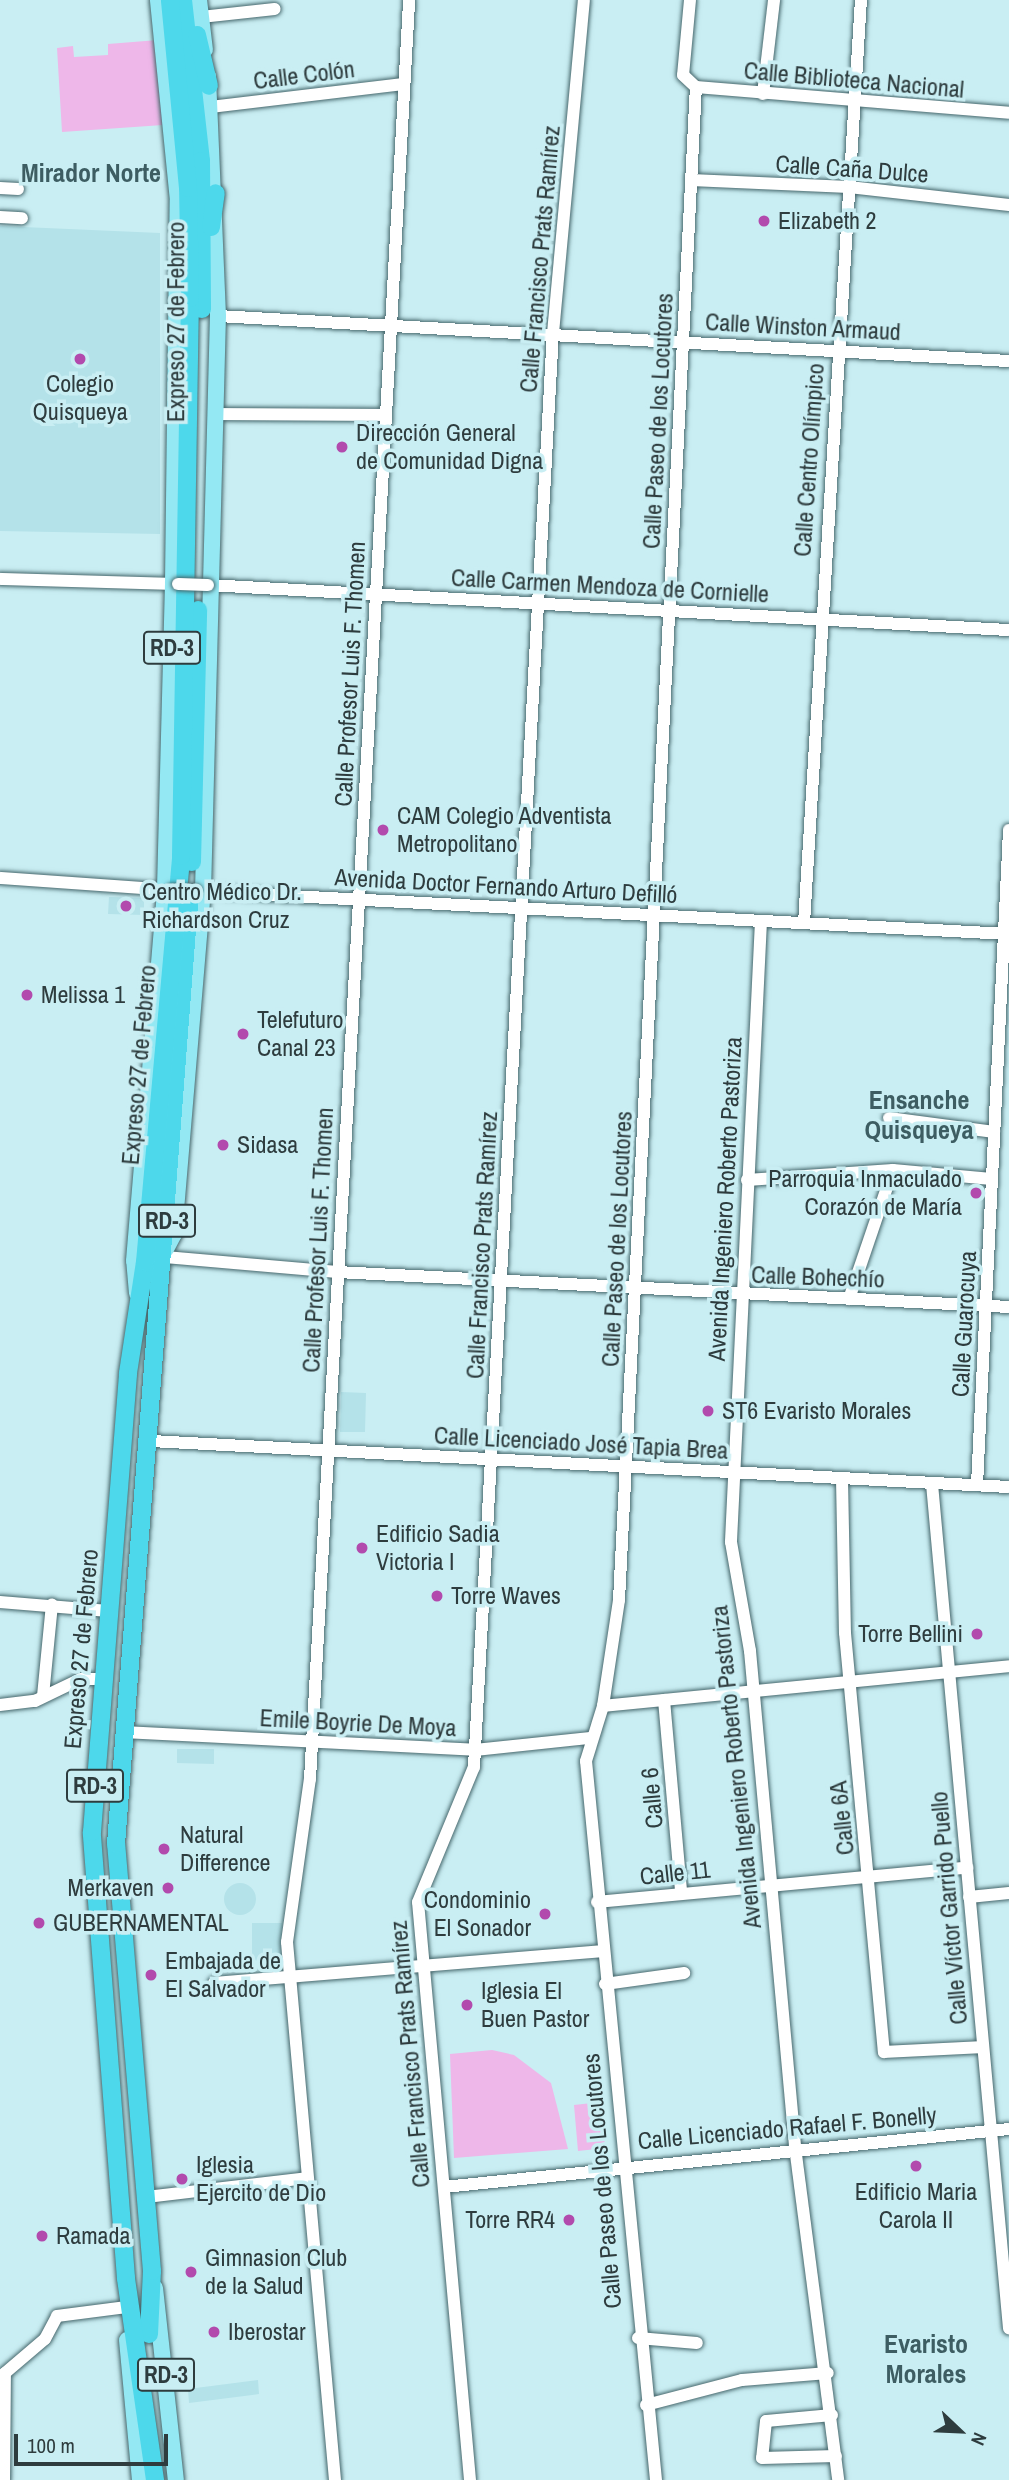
<!DOCTYPE html>
<html>
<head>
<meta charset="utf-8">
<style>
	body { margin:0 }
	#map { position:relative; width:1009px; height:2480px; overflow:hidden; background:#c9eef3; font-family:"Archivo Narrow",sans-serif }
	div>[style] { position:absolute }
	[style*='--x'] { left:calc(var(--x)*1px); top:calc(var(--y)*1px); width:calc(var(--w)*1px); rotate:calc(var(--a)*1deg) }
	.built>* { inset:0; background:#b4e2e9 }
	.round { border-radius:50% }
	.green>* { inset:0; background:#eeb7e9 }
	.roads { filter:drop-shadow(0 0 2px #46676c) drop-shadow(0 0 2px #46676c) }
	.minor>* { height:12px; margin:-6px; padding:0 6px; transform-origin:6px; border-radius:6px; background:#fff }
	.major>* { height:16px; margin:-8px; padding:0 8px; transform-origin:8px; border-radius:8px; background:#94e8f3 }
	.highway>* { height:18px; margin:-9px; padding:0 9px; transform-origin:9px; border-radius:9px; background:#4dd8eb }
	.bridges { filter:drop-shadow(0 0 2px #46676c) drop-shadow(0 0 2px #46676c) }
	.minor-bridge>* { height:12px; margin:-6px; padding:0 6px; transform-origin:6px; border-radius:6px; background:#fff }
	.dots>* { width:19px; height:19px; translate:-50% -50%; box-sizing:border-box; border:4px solid #c9eef3; border-radius:50% }
	span { translate:-50% -50%; white-space:nowrap; text-align:center; line-height:1.15; -webkit-text-stroke:7px #c9eef3; paint-order:stroke }
	.shield-label span { padding:2px 5px; background:#c9eef3; border:2px solid; border-radius:5px; -webkit-text-stroke-width:0 }
	.shield-label { font-size:23px; color:#2e3c3e; font-weight:700 }
	.street-label { font-size:24px; color:#2e3c3e }
	.poi-label { font-size:24px; color:#2e3c3e }
	.left { translate:0 -50%; text-align:left }
	.right { translate:-100% -50%; text-align:right }
	.neighbourhood-label { font-size:26px; color:#3d5d62; font-weight:700 }
	.north { position:absolute; left:925px; top:2396px; width:70px; height:70px; -webkit-text-stroke:5px #c9eef3; paint-order:stroke; rotate:113deg; font-size:19px; font-weight:700; line-height:28px; text-align:center; color:#2e3c3e }
	.north::after { content:''; display:block; margin:auto; width:24px; height:32px; background:#2e3c3e; clip-path:polygon(50% 0,100% 100%,50% 72%,0 100%) }
	.scale { position:absolute; left:14px; top:2434px; width:154px; height:32px; box-sizing:border-box; border:4px solid #2e3c3e; border-top:0; padding-left:9px; font-size:21px; line-height:24px; white-space:nowrap; color:#2e3c3e; -webkit-text-stroke:5px #c9eef3; paint-order:stroke }
</style>
</head>
<body>
<div id="map">
	<div class="built">
		<div style="clip-path:polygon(0 226px,160px 233px,160px 534px,0 531px)"></div>
		<div style="clip-path:polygon(109px 897px,144px 898px,144px 915px,108px 914px)"></div>
		<div style="clip-path:polygon(341px 1392px,366px 1393px,365px 1432px,340px 1432px)"></div>
		<div style="clip-path:polygon(177px 1749px,214px 1749px,214px 1764px,177px 1763px)"></div>
		<div class="round" style="left:224px;top:1883px;width:32px;height:32px"></div>
		<div style="clip-path:polygon(252px 1923px,282px 1923px,281px 1955px,274px 1955px,274px 1963px,252px 1960px)"></div>
		<div style="clip-path:polygon(258px 2380px,259px 2394px,189px 2403px,188px 2389px)"></div>
	</div>
	<div class="green">
		<div style="clip-path:polygon(158px 40px,163px 125px,62px 132px,57px 48px,73px 46px,74px 57px,108px 55px,108px 44px)"></div>
		<div style="clip-path:polygon(492px 2050px,514px 2055px,551px 2083px,568px 2149px,454px 2158px,450px 2054px)"></div>
		<div style="clip-path:polygon(601px 2102px,605px 2148px,578px 2151px,574px 2105px)"></div>
	</div>
	<div class="roads">
		<div class="minor">
			<div style="--x:690;--y:0;--w:75;--a:95.3"></div>
			<div style="--x:683;--y:75;--w:18;--a:43"></div>
			<div style="--x:696;--y:87;--w:314;--a:4.7"></div>
			<div style="--x:201;--y:17;--w:74;--a:-6.2"></div>
			<div style="--x:763;--y:94;--w:95;--a:-83.3"></div>
			<div style="--x:210;--y:107;--w:195;--a:-6.8"></div>
			<div style="--x:691;--y:180;--w:158;--a:2.5"></div>
			<div style="--x:849;--y:187;--w:161;--a:6.4"></div>
			<div style="--x:0;--y:188;--w:18;--a:3"></div>
			<div style="--x:0;--y:217;--w:22;--a:3"></div>
			<div style="--x:218;--y:316;--w:792;--a:3.26"></div>
			<div style="--x:216;--y:414;--w:169;--a:0.3"></div>
			<div style="--x:0;--y:579;--w:178;--a:1.6"></div>
			<div style="--x:208;--y:585;--w:802;--a:3.22"></div>
			<div style="--x:0;--y:878;--w:172;--a:4"></div>
			<div style="--x:196;--y:891;--w:814;--a:3.03"></div>
			<div style="--x:761;--y:921;--w:622;--a:92.77"></div>
			<div style="--x:731;--y:1542;--w:111;--a:80.1"></div>
			<div style="--x:750;--y:1651;--w:498;--a:84.8"></div>
			<div style="--x:795;--y:2147;--w:336;--a:82.6"></div>
			<div style="--x:804;--y:923;--w:925;--a:-86.47"></div>
			<div style="--x:889;--y:1118;--w:106;--a:7.6"></div>
			<div style="--x:747;--y:1180;--w:146;--a:-3.9"></div>
			<div style="--x:893;--y:1170;--w:99;--a:5.2"></div>
			<div style="--x:165;--y:1257;--w:173;--a:5"></div>
			<div style="--x:337;--y:1272;--w:673;--a:2.98"></div>
			<div style="--x:849;--y:1299;--w:136;--a:-71.2"></div>
			<div style="--x:151;--y:1441;--w:859;--a:3.07"></div>
			<div style="--x:842;--y:1479;--w:154;--a:88.9"></div>
			<div style="--x:845;--y:1633;--w:421;--a:84.7"></div>
			<div style="--x:884;--y:2052;--w:99;--a:-2.9"></div>
			<div style="--x:932;--y:1484;--w:848;--a:84.79"></div>
			<div style="--x:977;--y:1485;--w:656;--a:-87.2"></div>
			<div style="--x:0;--y:1602;--w:109;--a:4.7"></div>
			<div style="--x:43;--y:1696;--w:92;--a:-84.4"></div>
			<div style="--x:664;--y:1700;--w:193;--a:84.9"></div>
			<div style="--x:0;--y:1705;--w:35;--a:-7"></div>
			<div style="--x:35;--y:1701;--w:51;--a:-25.6"></div>
			<div style="--x:81;--y:1679;--w:22;--a:0"></div>
			<div style="--x:603;--y:1706;--w:408;--a:-5.6"></div>
			<div style="--x:123;--y:1732;--w:352;--a:2.9"></div>
			<div style="--x:475;--y:1750;--w:116;--a:-6"></div>
			<div style="--x:969;--y:1897;--w:40;--a:-5.7"></div>
			<div style="--x:597;--y:1902;--w:372;--a:-5.3"></div>
			<div style="--x:214;--y:1983;--w:388;--a:-4.7"></div>
			<div style="--x:605;--y:1984;--w:80;--a:-7.9"></div>
			<div style="--x:444;--y:2187;--w:568;--a:-5.86"></div>
			<div style="--x:146;--y:2197;--w:162;--a:-6.7"></div>
			<div style="--x:638;--y:2338;--w:59;--a:4.8"></div>
			<div style="--x:646;--y:2405;--w:99;--a:-14.6"></div>
			<div style="--x:742;--y:2380;--w:86;--a:-4.7"></div>
			<div style="--x:832;--y:2415;--w:66;--a:174.8"></div>
			<div style="--x:766;--y:2421;--w:37;--a:96"></div>
			<div style="--x:762;--y:2458;--w:74;--a:-1.5"></div>
			<div style="--x:4;--y:2480;--w:107;--a:-89.5"></div>
			<div style="--x:5;--y:2373;--w:52;--a:-40.4"></div>
			<div style="--x:45;--y:2339;--w:26;--a:-62"></div>
			<div style="--x:57;--y:2316;--w:70;--a:-7.4"></div>
			<div style="--x:335;--y:2480;--w:540;--a:-95.1"></div>
			<div style="--x:287;--y:1942;--w:165;--a:-82"></div>
			<div style="--x:310;--y:1779;--w:1782;--a:-86.81"></div>
			<div style="--x:470;--y:2480;--w:580;--a:-95.14"></div>
			<div style="--x:418;--y:1902;--w:146;--a:-67.5"></div>
			<div style="--x:474;--y:1767;--w:1436;--a:-86.85"></div>
			<div style="--x:553;--y:333;--w:334;--a:-84.7"></div>
			<div style="--x:656;--y:2480;--w:722;--a:-95.56"></div>
			<div style="--x:586;--y:1761;--w:58;--a:-72.8"></div>
			<div style="--x:603;--y:1706;--w:107;--a:-81.4"></div>
			<div style="--x:619;--y:1600;--w:1515;--a:-87.09"></div>
		</div>
		<div class="major">
			<div style="--x:199;--y:0;--w:50;--a:83.2"></div>
			<div style="--x:166;--y:1249;--w:17;--a:-62"></div>
			<div style="--x:174;--y:1234;--w:344;--a:-85.2"></div>
			<div style="--x:203;--y:891;--w:575;--a:-88.51"></div>
			<div style="--x:218;--y:316;--w:240;--a:-92.4"></div>
			<div style="--x:137;--y:1293;--w:32;--a:-95"></div>
			<div style="--x:134;--y:1261;--w:373;--a:-85.2"></div>
			<div style="--x:165;--y:889;--w:305;--a:-88.5"></div>
			<div style="--x:173;--y:584;--w:383;--a:-89.3"></div>
			<div style="--x:178;--y:201;--w:202;--a:-95.7"></div>
			<div style="--x:155;--y:2288;--w:193;--a:83.8"></div>
			<div style="--x:127;--y:2340;--w:141;--a:84.7"></div>
		</div>
		<div class="highway">
			<div style="--x:183;--y:0;--w:162;--a:83.6"></div>
			<div style="--x:201;--y:161;--w:148;--a:89.6"></div>
			<div style="--x:197;--y:35;--w:52;--a:76.8"></div>
			<div style="--x:211;--y:227;--w:34;--a:-82"></div>
			<div style="--x:192;--y:862;--w:252;--a:-88.6"></div>
			<div style="--x:149;--y:2334;--w:63;--a:-87.3"></div>
			<div style="--x:152;--y:2271;--w:429;--a:-94.8"></div>
			<div style="--x:116;--y:1844;--w:943;--a:-85.56"></div>
			<div style="--x:155;--y:2480;--w:204;--a:-98.2"></div>
			<div style="--x:126;--y:2278;--w:447;--a:-94.4"></div>
			<div style="--x:92;--y:1832;--w:460;--a:-85.5"></div>
			<div style="--x:128;--y:1373;--w:112;--a:-81.3"></div>
			<div style="--x:145;--y:1262;--w:408;--a:-84.9"></div>
			<div style="--x:181;--y:856;--w:558;--a:-89.08"></div>
			<div style="--x:190;--y:298;--w:110;--a:-91"></div>
			<div style="--x:188;--y:188;--w:189;--a:-95.5"></div>
		</div>
	</div>
	<div class="bridges">
		<div class="minor-bridge">
			<div style="--x:178;--y:584;--w:30;--a:2"></div>
			<div style="--x:172;--y:890;--w:24;--a:2"></div>
		</div>
	</div>
	<div class="dots">
		<div style="left:764px;top:221px;background:#b24aad"></div>
		<div style="left:80px;top:359px;background:#b24aad"></div>
		<div style="left:342px;top:447px;background:#b24aad"></div>
		<div style="left:383px;top:830px;background:#b24aad"></div>
		<div style="left:126px;top:906px;background:#b24aad"></div>
		<div style="left:27px;top:995px;background:#b24aad"></div>
		<div style="left:243px;top:1034px;background:#b24aad"></div>
		<div style="left:223px;top:1145px;background:#b24aad"></div>
		<div style="left:976px;top:1193px;background:#b24aad"></div>
		<div style="left:708px;top:1411px;background:#b24aad"></div>
		<div style="left:362px;top:1548px;background:#b24aad"></div>
		<div style="left:437px;top:1596px;background:#b24aad"></div>
		<div style="left:977px;top:1634px;background:#b24aad"></div>
		<div style="left:164px;top:1849px;background:#b24aad"></div>
		<div style="left:168px;top:1888px;background:#b24aad"></div>
		<div style="left:545px;top:1914px;background:#b24aad"></div>
		<div style="left:39px;top:1923px;background:#b24aad"></div>
		<div style="left:151px;top:1975px;background:#b24aad"></div>
		<div style="left:467px;top:2005px;background:#b24aad"></div>
		<div style="left:916px;top:2166px;background:#b24aad"></div>
		<div style="left:182px;top:2179px;background:#b24aad"></div>
		<div style="left:569px;top:2220px;background:#b24aad"></div>
		<div style="left:42px;top:2236px;background:#b24aad"></div>
		<div style="left:191px;top:2272px;background:#b24aad"></div>
		<div style="left:214px;top:2332px;background:#b24aad"></div>
	</div>
	<div class="shield-label">
		<span style="left:172px;top:648px">RD-3</span>
		<span style="left:167px;top:1221px">RD-3</span>
		<span style="left:95px;top:1786px">RD-3</span>
		<span style="left:166px;top:2375px">RD-3</span>
	</div>
	<div class="street-label">
		<span style="left:304px;top:75px;rotate:-7deg">Calle Colón</span>
		<span style="left:854px;top:80px;rotate:5deg">Calle Biblioteca Nacional</span>
		<span style="left:852px;top:169px;rotate:4deg">Calle Caña Dulce</span>
		<span style="left:540px;top:259px;rotate:-85deg">Calle Francisco Prats Ramírez</span>
		<span style="left:176px;top:322px;rotate:-90deg">Expreso 27 de Febrero</span>
		<span style="left:803px;top:327px;rotate:3deg">Calle Winston Armaud</span>
		<span style="left:658px;top:421px;rotate:-87deg">Calle Paseo de los Locutores</span>
		<span style="left:809px;top:460px;rotate:-86deg">Calle Centro Olímpico</span>
		<span style="left:610px;top:586px;rotate:3deg">Calle Carmen Mendoza de Cornielle</span>
		<span style="left:350px;top:674px;rotate:-87deg">Calle Profesor Luis F. Thomen</span>
		<span style="left:506px;top:886px;rotate:3deg">Avenida Doctor Fernando Arturo Defilló</span>
		<span style="left:139px;top:1065px;rotate:-85deg">Expreso 27 de Febrero</span>
		<span style="left:725px;top:1199px;rotate:-87deg">Avenida Ingeniero Roberto Pastoriza</span>
		<span style="left:617px;top:1239px;rotate:-87deg">Calle Paseo de los Locutores</span>
		<span style="left:318px;top:1240px;rotate:-87deg">Calle Profesor Luis F. Thomen</span>
		<span style="left:482px;top:1245px;rotate:-87deg">Calle Francisco Prats Ramírez</span>
		<span style="left:818px;top:1277px;rotate:2deg">Calle Bohechío</span>
		<span style="left:964px;top:1324px;rotate:-87deg">Calle Guarocuya</span>
		<span style="left:581px;top:1443px;rotate:3deg">Calle Licenciado José Tapia Brea</span>
		<span style="left:81px;top:1649px;rotate:-85deg">Expreso 27 de Febrero</span>
		<span style="left:358px;top:1723px;rotate:3deg">Emile Boyrie De Moya</span>
		<span style="left:736px;top:1767px;rotate:-96deg">Avenida Ingeniero Roberto Pastoriza</span>
		<span style="left:652px;top:1798px;rotate:-95deg">Calle 6</span>
		<span style="left:842px;top:1818px;rotate:-96deg">Calle 6A</span>
		<span style="left:675px;top:1873px;rotate:-6deg">Calle 11</span>
		<span style="left:949px;top:1908px;rotate:-95deg">Calle Víctor Garrido Puello</span>
		<span style="left:410px;top:2054px;rotate:-95deg">Calle Francisco Prats Ramírez</span>
		<span style="left:787px;top:2128px;rotate:-5deg">Calle Licenciado Rafael F. Bonelly</span>
		<span style="left:602px;top:2181px;rotate:-95deg">Calle Paseo de los Locutores</span>
	</div>
	<div class="poi-label">
		<span class="left" style="left:778px;top:221px">Elizabeth 2</span>
		<span style="left:80px;top:398px">Colegio<br>Quisqueya</span>
		<span class="left" style="left:356px;top:447px">Dirección General<br>de Comunidad Digna</span>
		<span class="left" style="left:397px;top:830px">CAM Colegio Adventista<br>Metropolitano</span>
		<span class="left" style="left:142px;top:906px">Centro Médico Dr.<br>Richardson Cruz</span>
		<span class="left" style="left:41px;top:995px">Melissa 1</span>
		<span class="left" style="left:257px;top:1034px">Telefuturo<br>Canal 23</span>
		<span class="left" style="left:237px;top:1145px">Sidasa</span>
		<span class="right" style="left:962px;top:1193px">Parroquia Inmaculado<br>Corazón de María</span>
		<span class="left" style="left:722px;top:1411px">ST6 Evaristo Morales</span>
		<span class="left" style="left:376px;top:1548px">Edificio Sadia<br>Victoria I</span>
		<span class="left" style="left:451px;top:1596px">Torre Waves</span>
		<span class="right" style="left:963px;top:1634px">Torre Bellini</span>
		<span class="left" style="left:180px;top:1849px">Natural<br>Difference</span>
		<span class="right" style="left:154px;top:1888px">Merkaven</span>
		<span class="right" style="left:531px;top:1914px">Condominio<br>El Sonador</span>
		<span class="left" style="left:53px;top:1923px">GUBERNAMENTAL</span>
		<span class="left" style="left:165px;top:1975px">Embajada de<br>El Salvador</span>
		<span class="left" style="left:481px;top:2005px">Iglesia El<br>Buen Pastor</span>
		<span class="left" style="left:196px;top:2179px">Iglesia<br>Ejercito de Dio</span>
		<span style="left:916px;top:2206px">Edificio Maria<br>Carola II</span>
		<span class="right" style="left:555px;top:2220px">Torre RR4</span>
		<span class="left" style="left:56px;top:2236px">Ramada</span>
		<span class="left" style="left:205px;top:2272px">Gimnasion Club<br>de la Salud</span>
		<span class="left" style="left:228px;top:2332px">Iberostar</span>
	</div>
	<div class="neighbourhood-label">
		<span style="left:91px;top:173px">Mirador Norte</span>
		<span style="left:919px;top:1115px">Ensanche<br>Quisqueya</span>
		<span style="left:926px;top:2359px">Evaristo<br>Morales</span>
	</div>
	<div class="north">N</div>
	<div class="scale">100 m</div>
</div>
</body>
</html>
